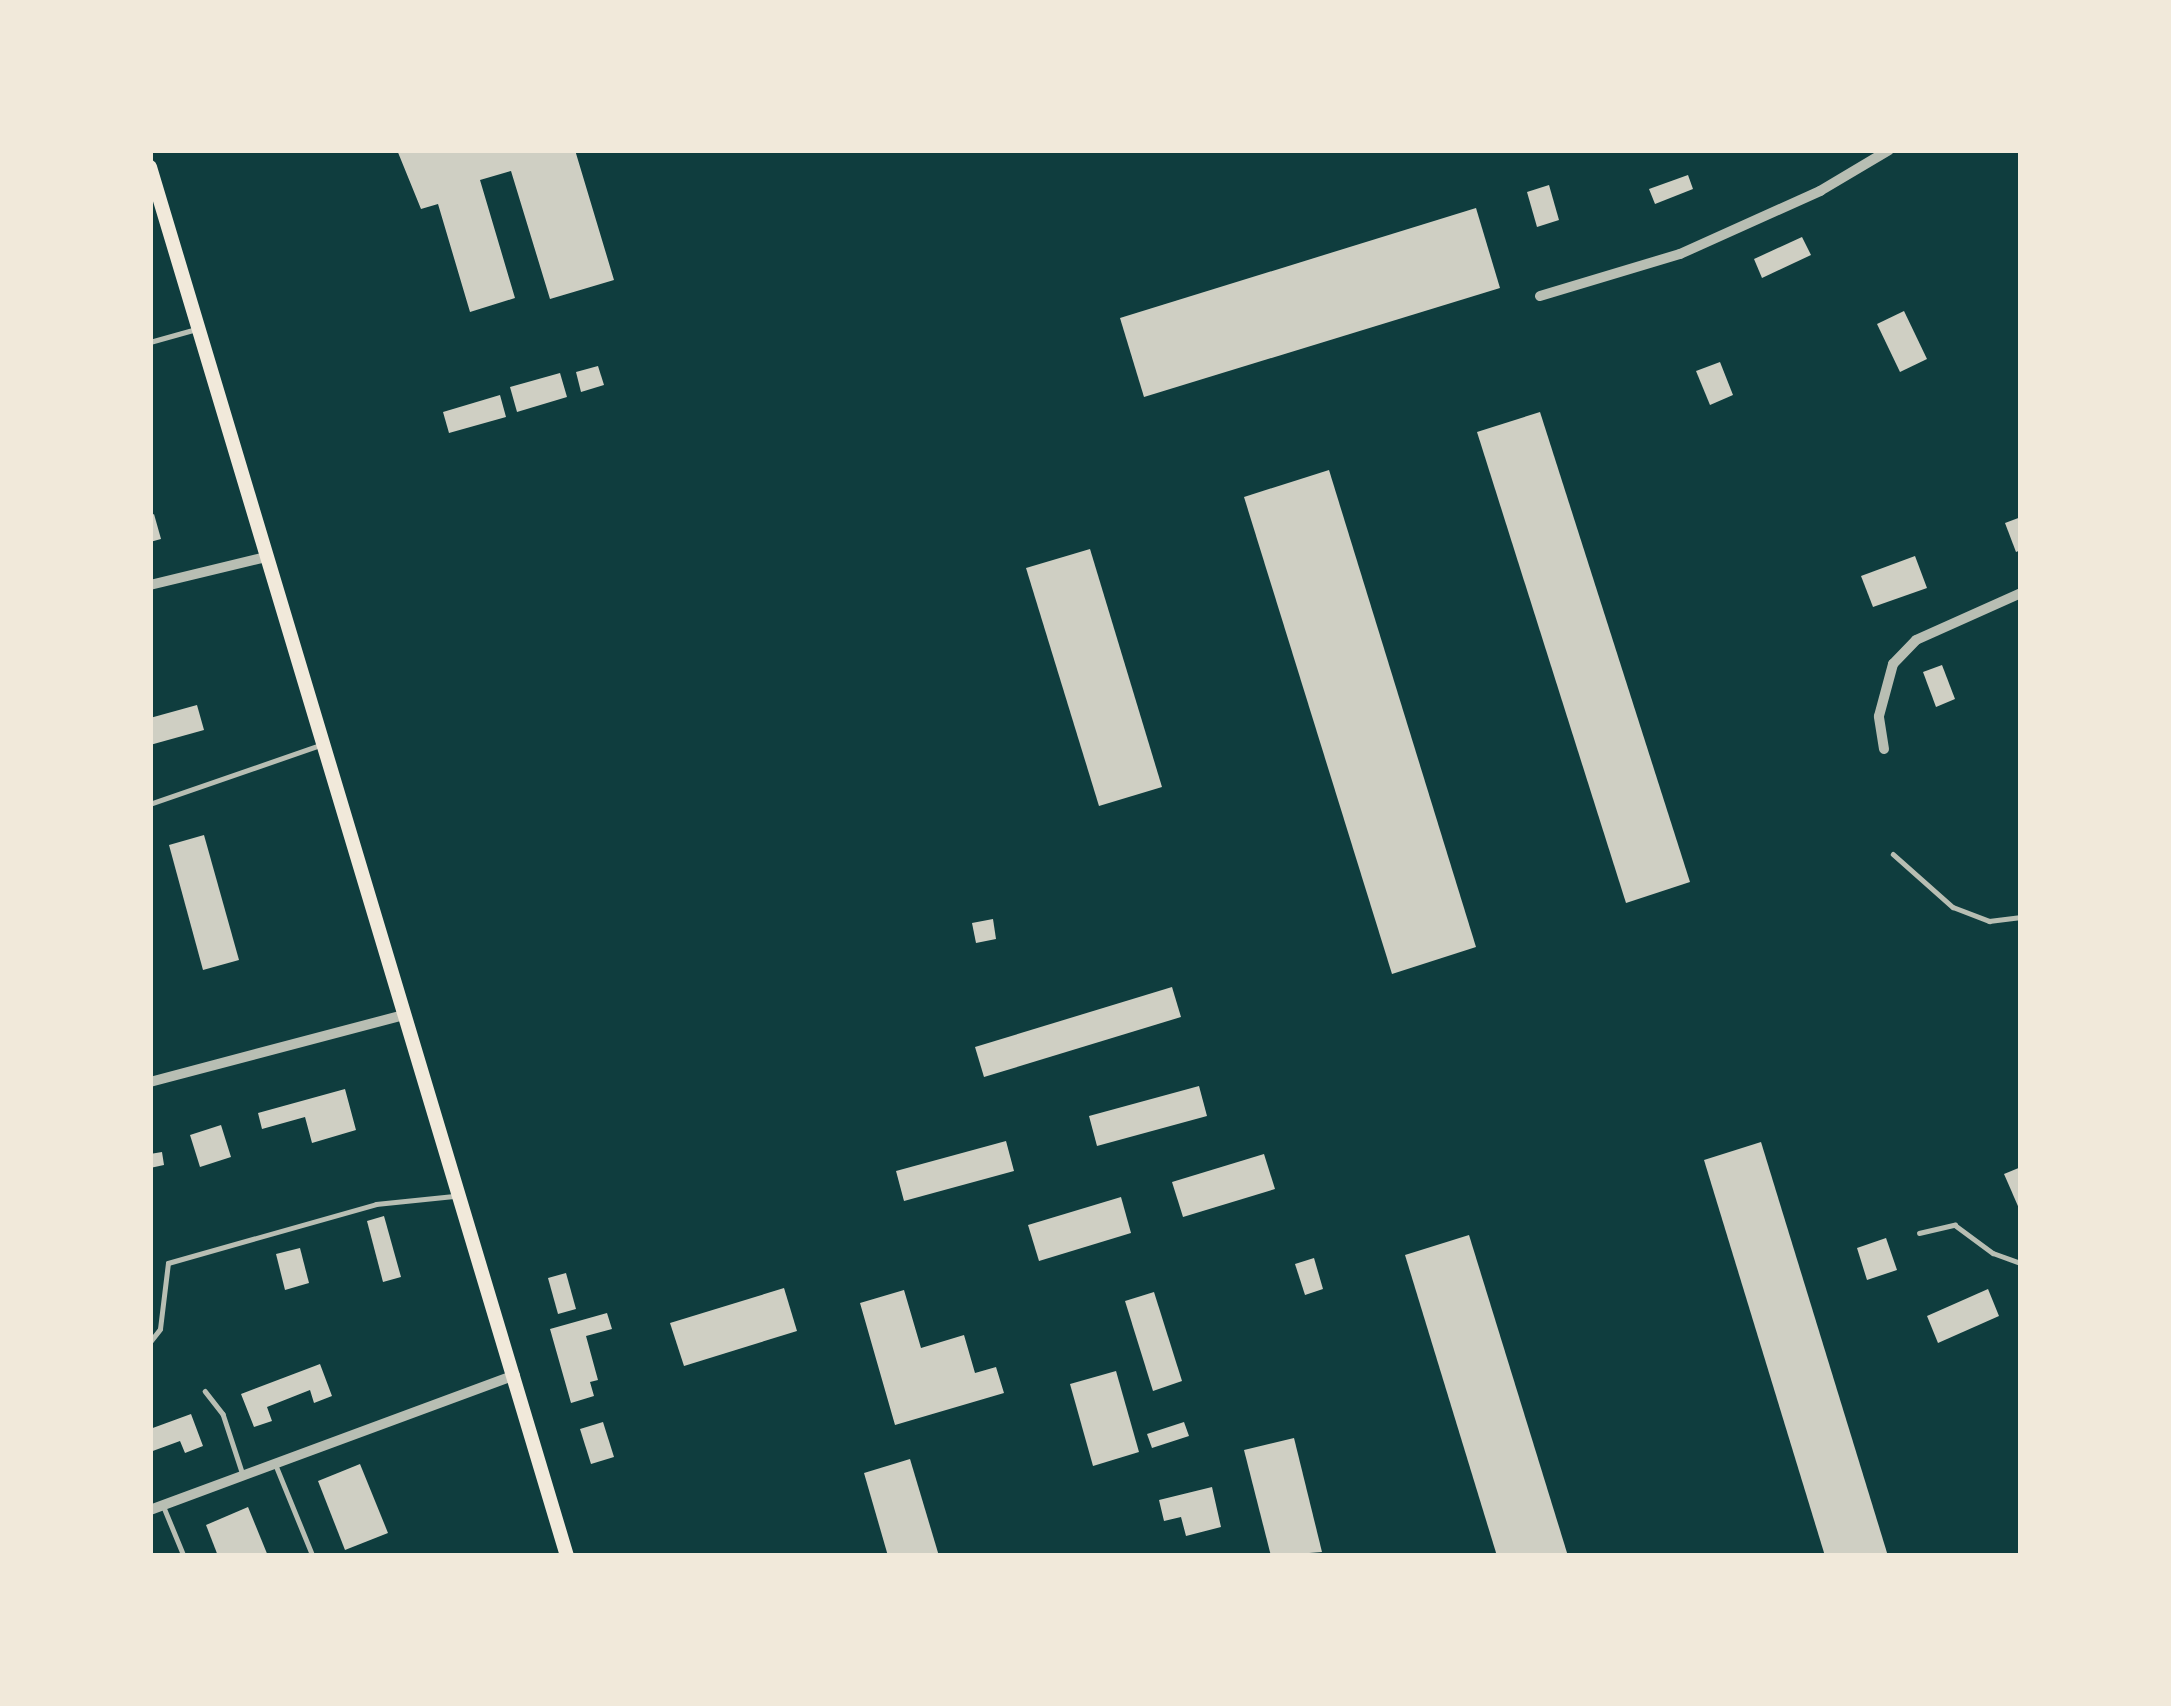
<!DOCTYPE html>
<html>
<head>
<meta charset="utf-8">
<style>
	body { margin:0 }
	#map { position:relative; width:2171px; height:1706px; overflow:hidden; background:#0f3d3e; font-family:Georgia,serif }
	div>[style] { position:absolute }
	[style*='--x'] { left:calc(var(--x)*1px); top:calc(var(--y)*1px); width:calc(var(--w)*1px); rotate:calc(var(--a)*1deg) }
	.building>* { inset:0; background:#cfcfc3 }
	.service>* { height:4.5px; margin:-2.25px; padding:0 2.25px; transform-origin:2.25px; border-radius:2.25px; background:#b8beb3 }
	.minor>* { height:10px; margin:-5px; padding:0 5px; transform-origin:5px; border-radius:5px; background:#b8beb3 }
	.secondary>* { height:14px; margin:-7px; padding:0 7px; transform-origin:7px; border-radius:7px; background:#f1e9da }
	span { translate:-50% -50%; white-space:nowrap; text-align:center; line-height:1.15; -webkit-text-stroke:9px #f1e9da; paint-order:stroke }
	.frame { position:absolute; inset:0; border:153px solid #f1e9da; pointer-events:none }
</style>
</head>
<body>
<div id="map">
	<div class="building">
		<div style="clip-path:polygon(397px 150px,575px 150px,614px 280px,550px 299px,511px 171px,480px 180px,515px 298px,470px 312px,438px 204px,421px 209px)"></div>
		<div style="clip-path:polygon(1688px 175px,1693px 189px,1655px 204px,1649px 189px)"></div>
		<div style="clip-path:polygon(1549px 185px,1559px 220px,1537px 227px,1527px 192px)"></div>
		<div style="clip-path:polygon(1476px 208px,1500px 288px,1144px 397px,1120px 318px)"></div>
		<div style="clip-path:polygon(1802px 237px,1811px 255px,1762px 278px,1754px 259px)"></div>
		<div style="clip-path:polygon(1904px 311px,1927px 359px,1900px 372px,1877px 324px)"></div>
		<div style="clip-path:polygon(1720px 362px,1733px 395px,1710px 405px,1696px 371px)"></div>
		<div style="clip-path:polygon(598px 366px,604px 385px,581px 392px,576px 372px)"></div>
		<div style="clip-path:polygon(560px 373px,567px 397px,517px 412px,510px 387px)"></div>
		<div style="clip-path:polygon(500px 395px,506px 417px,449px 433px,443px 412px)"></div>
		<div style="clip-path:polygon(1540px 412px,1690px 882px,1626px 903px,1477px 432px)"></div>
		<div style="clip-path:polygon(1329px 470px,1476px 947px,1392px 974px,1244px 497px)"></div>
		<div style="clip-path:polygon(154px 514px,161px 539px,150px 542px,150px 516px)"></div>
		<div style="clip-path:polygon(2021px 517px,2021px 550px,2016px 552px,2005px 523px)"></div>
		<div style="clip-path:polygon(1090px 549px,1162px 787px,1099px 806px,1026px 568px)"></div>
		<div style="clip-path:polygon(1915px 556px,1927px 588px,1873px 607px,1861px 576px)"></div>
		<div style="clip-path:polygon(1942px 665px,1955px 699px,1936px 707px,1923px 672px)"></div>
		<div style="clip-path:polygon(197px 705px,204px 730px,150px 745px,150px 718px)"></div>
		<div style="clip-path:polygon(204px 835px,239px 960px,203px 970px,169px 845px)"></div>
		<div style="clip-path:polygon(993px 919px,996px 939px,976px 943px,972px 923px)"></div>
		<div style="clip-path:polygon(1172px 987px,1181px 1017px,984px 1077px,975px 1047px)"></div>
		<div style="clip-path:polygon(1199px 1086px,1207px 1116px,1097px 1146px,1089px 1116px)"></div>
		<div style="clip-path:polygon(345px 1089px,356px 1130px,312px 1143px,305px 1117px,262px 1129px,258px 1113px)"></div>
		<div style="clip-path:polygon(221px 1125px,231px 1157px,200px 1167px,190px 1135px)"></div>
		<div style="clip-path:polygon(1006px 1141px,1014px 1171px,904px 1201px,896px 1171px)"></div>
		<div style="clip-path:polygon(1761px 1142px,1888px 1556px,1825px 1556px,1704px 1160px)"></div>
		<div style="clip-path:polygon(162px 1152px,164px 1165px,150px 1168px,150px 1154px)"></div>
		<div style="clip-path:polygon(1264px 1154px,1275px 1189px,1183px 1217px,1172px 1182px)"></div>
		<div style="clip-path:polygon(2021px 1167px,2021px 1213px,2004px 1174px)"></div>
		<div style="clip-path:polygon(1121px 1197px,1131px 1233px,1039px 1261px,1028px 1225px)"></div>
		<div style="clip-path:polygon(384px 1216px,401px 1277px,383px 1282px,367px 1221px)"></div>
		<div style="clip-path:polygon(1469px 1235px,1568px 1556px,1497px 1556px,1405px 1255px)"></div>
		<div style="clip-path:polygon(1886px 1238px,1897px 1270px,1867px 1280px,1857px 1248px)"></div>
		<div style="clip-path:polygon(300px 1248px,309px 1283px,285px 1290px,276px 1254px)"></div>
		<div style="clip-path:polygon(1314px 1258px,1323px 1289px,1305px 1295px,1295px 1264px)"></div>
		<div style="clip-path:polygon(566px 1273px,576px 1309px,558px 1314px,548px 1278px)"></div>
		<div style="clip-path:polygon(784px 1288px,797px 1331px,684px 1366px,670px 1323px)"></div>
		<div style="clip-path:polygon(1988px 1289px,1999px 1316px,1938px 1343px,1927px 1316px)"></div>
		<div style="clip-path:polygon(904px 1290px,921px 1348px,964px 1335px,975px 1373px,996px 1367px,1004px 1393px,895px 1425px,860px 1303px)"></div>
		<div style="clip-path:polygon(1154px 1292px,1182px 1381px,1153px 1391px,1125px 1301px)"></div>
		<div style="clip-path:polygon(607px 1313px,612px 1329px,586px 1336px,598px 1380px,590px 1382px,594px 1396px,571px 1403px,550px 1329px)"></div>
		<div style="clip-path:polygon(320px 1364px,332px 1396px,314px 1403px,310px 1390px,267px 1407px,272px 1421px,254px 1427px,241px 1394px)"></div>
		<div style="clip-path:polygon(1116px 1371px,1139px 1452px,1093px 1466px,1070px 1384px)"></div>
		<div style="clip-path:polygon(191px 1414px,203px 1446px,185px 1453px,180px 1441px,150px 1452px,150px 1429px)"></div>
		<div style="clip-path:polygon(603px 1422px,614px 1457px,591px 1464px,580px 1429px)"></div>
		<div style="clip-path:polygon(1184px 1422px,1189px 1436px,1152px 1448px,1147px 1434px)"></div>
		<div style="clip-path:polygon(1294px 1438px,1322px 1552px,1271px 1556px,1244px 1450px)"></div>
		<div style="clip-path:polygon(910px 1459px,939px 1556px,888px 1556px,864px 1473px)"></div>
		<div style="clip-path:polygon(360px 1464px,388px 1533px,345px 1550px,318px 1481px)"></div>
		<div style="clip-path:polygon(1212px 1487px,1221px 1527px,1186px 1536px,1181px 1517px,1164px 1521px,1159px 1500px)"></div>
		<div style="clip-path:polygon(248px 1507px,268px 1556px,218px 1556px,206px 1525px)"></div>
	</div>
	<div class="service">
		<div style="--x:150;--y:342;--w:45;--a:-15.6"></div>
		<div style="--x:150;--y:804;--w:180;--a:-19.1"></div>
		<div style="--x:1893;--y:854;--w:80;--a:41.5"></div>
		<div style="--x:1953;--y:907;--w:39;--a:21"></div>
		<div style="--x:1989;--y:921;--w:32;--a:-7"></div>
		<div style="--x:1919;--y:1233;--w:37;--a:-13"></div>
		<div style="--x:1955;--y:1225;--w:47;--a:36.4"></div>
		<div style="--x:1993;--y:1253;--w:30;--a:20"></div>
		<div style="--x:150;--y:1342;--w:16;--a:-52"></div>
		<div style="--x:160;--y:1329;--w:66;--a:-83.1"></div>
		<div style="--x:168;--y:1263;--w:216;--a:-15.8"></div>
		<div style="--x:376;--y:1204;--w:78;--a:-5.9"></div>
		<div style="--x:205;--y:1391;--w:29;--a:52"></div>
		<div style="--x:223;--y:1414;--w:64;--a:71.8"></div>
		<div style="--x:275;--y:1463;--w:100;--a:67.8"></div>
		<div style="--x:163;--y:1505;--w:55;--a:67.6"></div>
	</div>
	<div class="minor">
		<div style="--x:1540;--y:296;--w:146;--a:-16.7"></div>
		<div style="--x:1680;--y:254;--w:154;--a:-24.2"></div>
		<div style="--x:1820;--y:191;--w:80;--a:-30.7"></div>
		<div style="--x:150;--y:585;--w:119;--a:-13.6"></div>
		<div style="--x:1884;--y:749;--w:33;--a:-99"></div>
		<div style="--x:1879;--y:716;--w:54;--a:-74.9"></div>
		<div style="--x:1893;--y:664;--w:33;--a:-46"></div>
		<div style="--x:1916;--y:640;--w:115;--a:-24.1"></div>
		<div style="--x:150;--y:1082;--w:263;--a:-14.8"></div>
		<div style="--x:150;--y:1510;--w:389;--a:-20.3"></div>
	</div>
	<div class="secondary">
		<div style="--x:150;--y:167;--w:1450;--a:73.29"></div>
	</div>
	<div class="frame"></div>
</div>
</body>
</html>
